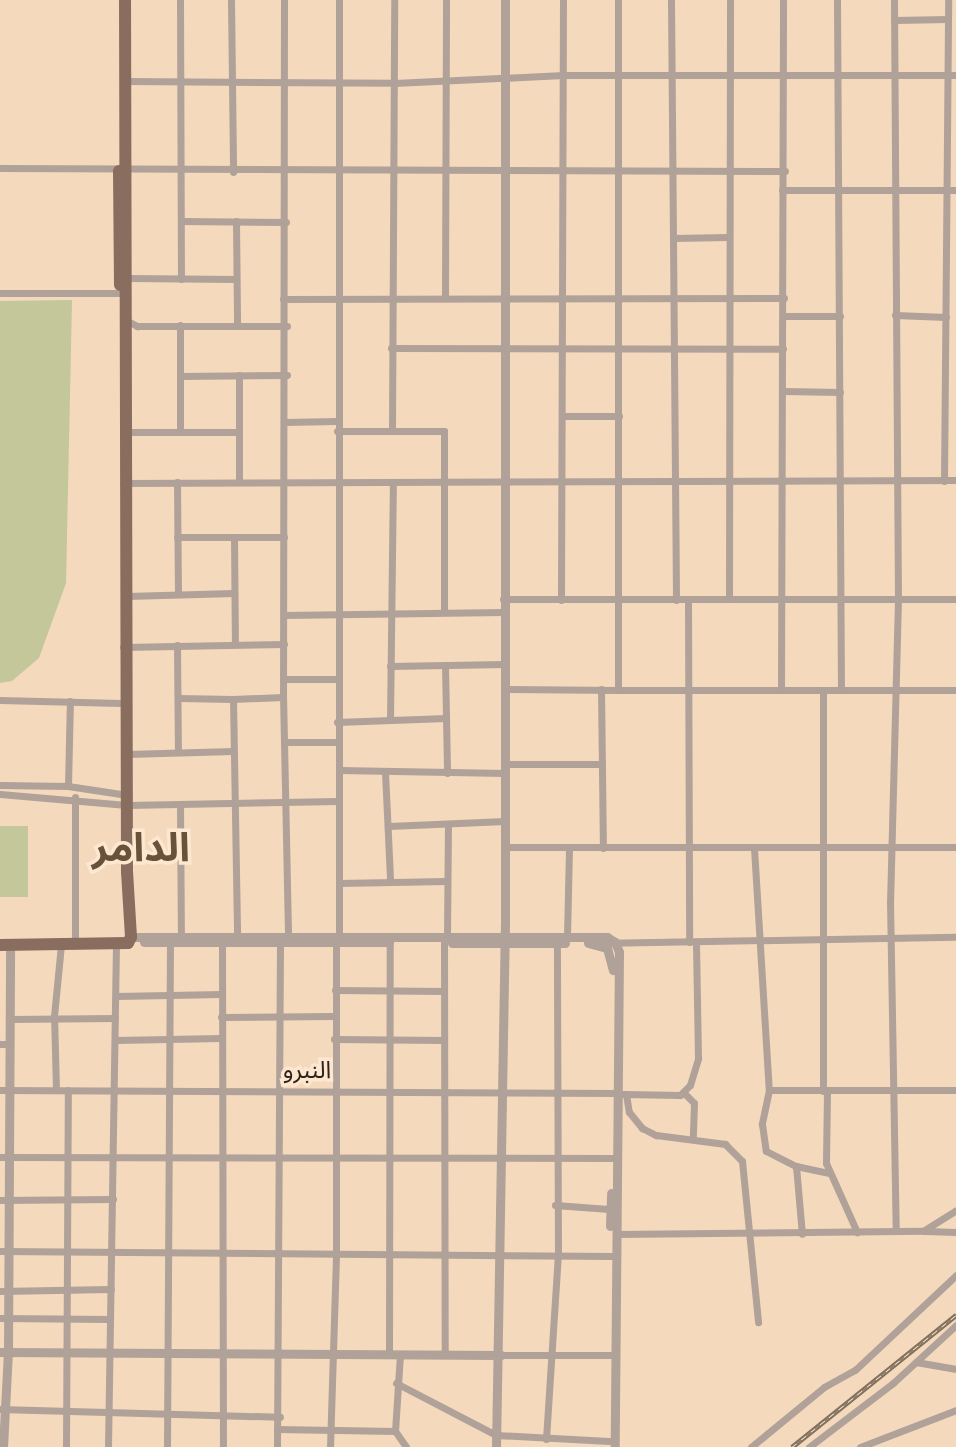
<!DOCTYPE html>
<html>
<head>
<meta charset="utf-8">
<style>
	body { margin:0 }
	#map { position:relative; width:956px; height:1447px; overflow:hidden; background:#f4d9bd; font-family:Bitter,"Noto Sans Arabic",serif }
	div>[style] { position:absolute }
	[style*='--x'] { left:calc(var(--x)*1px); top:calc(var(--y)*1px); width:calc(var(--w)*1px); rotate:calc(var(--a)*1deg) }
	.green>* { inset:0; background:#c3c799 }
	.minor>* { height:7px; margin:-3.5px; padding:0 3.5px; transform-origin:3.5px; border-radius:3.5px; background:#b0a199 }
	.tertiary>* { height:9px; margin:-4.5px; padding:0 4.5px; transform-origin:4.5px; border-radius:4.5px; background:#b0a199 }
	.primary>* { height:12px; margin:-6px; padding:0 6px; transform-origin:6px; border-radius:6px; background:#896e5f }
	.rail>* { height:5px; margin-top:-2.5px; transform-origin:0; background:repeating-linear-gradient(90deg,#fde7d1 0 6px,#81705e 0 12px); box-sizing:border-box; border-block:2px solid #81705e }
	span { translate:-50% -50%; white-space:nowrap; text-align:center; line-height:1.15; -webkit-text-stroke:7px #fde7d1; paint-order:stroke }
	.street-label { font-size:24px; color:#2d2318 }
	.town-label { font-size:40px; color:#69523a; font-weight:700 }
</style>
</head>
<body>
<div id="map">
	<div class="green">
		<div style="clip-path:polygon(72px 300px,66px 583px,39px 658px,12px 681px,0 683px,0 301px)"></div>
		<div style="clip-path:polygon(0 826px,28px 826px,28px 897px,0 897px)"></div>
	</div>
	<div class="minor">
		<div style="--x:180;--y:0;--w:279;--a:89.8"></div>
		<div style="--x:231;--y:0;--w:172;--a:89.3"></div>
		<div style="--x:284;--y:0;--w:694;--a:90.08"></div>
		<div style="--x:283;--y:694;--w:241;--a:88.8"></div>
		<div style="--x:339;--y:0;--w:935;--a:90"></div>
		<div style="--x:618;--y:0;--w:690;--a:90"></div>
		<div style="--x:618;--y:690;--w:338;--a:0"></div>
		<div style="--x:671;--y:0;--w:600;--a:89.52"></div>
		<div style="--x:837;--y:0;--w:690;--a:89.67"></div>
		<div style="--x:894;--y:0;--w:599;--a:89.62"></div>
		<div style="--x:898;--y:599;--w:302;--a:91.5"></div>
		<div style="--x:890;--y:901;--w:330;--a:89"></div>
		<div style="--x:894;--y:20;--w:54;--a:-1.1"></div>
		<div style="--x:126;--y:81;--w:268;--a:0.4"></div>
		<div style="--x:394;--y:83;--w:170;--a:-2.7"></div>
		<div style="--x:564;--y:75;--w:392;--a:0"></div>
		<div style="--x:0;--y:168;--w:785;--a:0.22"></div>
		<div style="--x:782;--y:190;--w:174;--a:0"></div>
		<div style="--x:181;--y:221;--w:105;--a:0.5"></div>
		<div style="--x:236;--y:221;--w:104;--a:89.4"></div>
		<div style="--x:673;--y:238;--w:55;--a:-1"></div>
		<div style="--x:128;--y:278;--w:108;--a:0.5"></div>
		<div style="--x:0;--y:293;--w:120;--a:0"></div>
		<div style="--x:445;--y:298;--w:298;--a:-89.8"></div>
		<div style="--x:283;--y:299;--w:501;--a:-0.11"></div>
		<div style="--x:895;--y:315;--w:51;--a:2.2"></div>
		<div style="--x:783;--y:316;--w:57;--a:0"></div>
		<div style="--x:126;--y:320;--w:13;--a:29"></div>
		<div style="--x:137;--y:326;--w:150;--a:0"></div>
		<div style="--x:180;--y:325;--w:107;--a:90"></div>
		<div style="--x:391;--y:348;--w:392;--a:0.1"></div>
		<div style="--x:239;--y:375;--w:107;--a:90"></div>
		<div style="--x:181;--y:376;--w:106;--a:-0.5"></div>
		<div style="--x:783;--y:391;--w:57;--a:1"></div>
		<div style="--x:564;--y:416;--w:55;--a:0"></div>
		<div style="--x:284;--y:422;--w:53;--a:-1.1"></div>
		<div style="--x:392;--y:430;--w:430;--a:-89.7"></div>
		<div style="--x:337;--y:431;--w:107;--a:0"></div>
		<div style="--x:444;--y:431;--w:181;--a:90"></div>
		<div style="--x:127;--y:432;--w:111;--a:0"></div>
		<div style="--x:944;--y:481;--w:481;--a:-89.5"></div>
		<div style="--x:177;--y:482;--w:111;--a:89.5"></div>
		<div style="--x:123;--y:483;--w:833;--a:-0.21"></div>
		<div style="--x:177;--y:537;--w:107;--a:0"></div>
		<div style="--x:234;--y:537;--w:107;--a:89.5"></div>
		<div style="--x:127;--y:596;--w:107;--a:-1.6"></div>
		<div style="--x:503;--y:599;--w:453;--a:0"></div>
		<div style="--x:729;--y:599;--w:599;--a:-89.9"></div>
		<div style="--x:561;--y:600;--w:600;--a:-89.81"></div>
		<div style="--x:688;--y:600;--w:342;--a:89.8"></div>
		<div style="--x:284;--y:615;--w:220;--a:-0.8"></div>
		<div style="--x:177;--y:645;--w:106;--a:89.5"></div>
		<div style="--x:123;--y:647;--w:161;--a:-1.1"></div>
		<div style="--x:445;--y:665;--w:108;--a:88.9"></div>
		<div style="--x:390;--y:666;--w:115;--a:-1"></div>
		<div style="--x:284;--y:679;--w:53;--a:0"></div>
		<div style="--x:504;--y:689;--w:114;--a:0.5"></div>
		<div style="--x:601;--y:689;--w:159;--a:89.3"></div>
		<div style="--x:781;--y:690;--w:690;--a:-89.83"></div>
		<div style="--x:178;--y:698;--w:55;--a:1"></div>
		<div style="--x:233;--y:699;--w:235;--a:89"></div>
		<div style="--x:233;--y:699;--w:50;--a:-2.3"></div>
		<div style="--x:0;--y:700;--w:120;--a:1.4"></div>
		<div style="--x:390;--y:720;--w:237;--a:-89.3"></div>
		<div style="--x:337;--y:722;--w:109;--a:-2.1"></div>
		<div style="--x:285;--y:742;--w:53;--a:0"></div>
		<div style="--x:127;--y:754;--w:106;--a:-1.6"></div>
		<div style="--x:504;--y:764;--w:98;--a:0"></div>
		<div style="--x:339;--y:770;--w:166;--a:1"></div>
		<div style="--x:385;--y:772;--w:108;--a:87.3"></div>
		<div style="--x:0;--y:785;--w:68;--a:0.8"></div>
		<div style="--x:68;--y:786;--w:60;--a:8.7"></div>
		<div style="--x:68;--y:786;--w:85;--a:-88.7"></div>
		<div style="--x:0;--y:794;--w:127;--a:5"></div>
		<div style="--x:127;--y:805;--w:211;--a:-1.1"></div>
		<div style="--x:75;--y:797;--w:141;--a:90"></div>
		<div style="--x:180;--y:804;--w:130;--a:89.6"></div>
		<div style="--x:389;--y:826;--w:116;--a:-2.5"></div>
		<div style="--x:505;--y:847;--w:451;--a:0"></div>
		<div style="--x:754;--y:848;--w:242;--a:86.5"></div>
		<div style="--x:769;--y:1090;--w:187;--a:0"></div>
		<div style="--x:339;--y:883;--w:108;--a:-1.1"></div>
		<div style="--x:447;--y:937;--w:113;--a:-89.5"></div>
		<div style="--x:567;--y:937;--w:89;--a:-88.7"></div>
		<div style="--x:222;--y:941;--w:506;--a:89.89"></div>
		<div style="--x:444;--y:943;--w:412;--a:89.9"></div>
		<div style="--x:597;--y:943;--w:359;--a:-1"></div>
		<div style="--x:335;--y:990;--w:109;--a:0.5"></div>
		<div style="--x:116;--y:996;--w:106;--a:-1.1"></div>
		<div style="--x:221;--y:1017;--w:113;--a:-0.5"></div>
		<div style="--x:9;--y:1019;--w:106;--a:-0.5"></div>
		<div style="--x:334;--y:1039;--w:110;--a:0.5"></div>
		<div style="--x:115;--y:1040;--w:106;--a:-1.1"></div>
		<div style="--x:0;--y:1044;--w:9;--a:0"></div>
		<div style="--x:0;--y:1090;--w:615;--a:0.28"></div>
		<div style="--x:56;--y:1090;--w:74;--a:-91.5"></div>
		<div style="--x:54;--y:1016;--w:72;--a:-84.4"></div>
		<div style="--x:769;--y:1090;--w:35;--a:102"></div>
		<div style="--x:762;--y:1124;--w:27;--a:82"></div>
		<div style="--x:766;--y:1151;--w:34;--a:27"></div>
		<div style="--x:796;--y:1166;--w:34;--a:12"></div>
		<div style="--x:823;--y:1091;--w:401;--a:-90"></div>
		<div style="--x:827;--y:1091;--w:72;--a:90.8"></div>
		<div style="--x:826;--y:1163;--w:76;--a:65.8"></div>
		<div style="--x:684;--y:1093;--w:14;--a:45"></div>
		<div style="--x:694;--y:1103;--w:35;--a:92"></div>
		<div style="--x:623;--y:1094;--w:57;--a:1"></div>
		<div style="--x:680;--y:1095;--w:14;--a:-45"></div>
		<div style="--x:690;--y:1085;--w:28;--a:-73"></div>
		<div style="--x:698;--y:1058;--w:116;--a:-91"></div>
		<div style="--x:626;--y:1094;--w:18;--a:81"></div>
		<div style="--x:629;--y:1112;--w:21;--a:51"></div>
		<div style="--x:642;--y:1128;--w:16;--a:27"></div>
		<div style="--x:656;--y:1135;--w:70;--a:7.4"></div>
		<div style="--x:725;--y:1144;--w:24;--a:45"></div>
		<div style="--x:742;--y:1161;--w:162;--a:84.3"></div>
		<div style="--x:0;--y:1157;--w:614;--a:0.09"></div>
		<div style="--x:796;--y:1166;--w:68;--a:85"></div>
		<div style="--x:0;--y:1200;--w:113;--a:-0.5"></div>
		<div style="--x:555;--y:1205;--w:54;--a:4.2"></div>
		<div style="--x:925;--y:1231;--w:31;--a:2"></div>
		<div style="--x:616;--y:1234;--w:307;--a:-0.6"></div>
		<div style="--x:923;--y:1231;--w:39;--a:-32"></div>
		<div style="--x:0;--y:1251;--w:613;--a:0.47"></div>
		<div style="--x:0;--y:1291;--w:111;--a:-1"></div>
		<div style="--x:0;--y:1318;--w:110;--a:0.5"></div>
		<div style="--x:389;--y:1354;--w:412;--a:-89.9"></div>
		<div style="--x:400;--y:1354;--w:77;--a:93.7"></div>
		<div style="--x:395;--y:1431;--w:19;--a:55"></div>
		<div style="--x:501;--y:1355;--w:115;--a:0"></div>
		<div style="--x:916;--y:1362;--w:41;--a:9.9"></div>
		<div style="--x:396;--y:1383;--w:113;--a:27.5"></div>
		<div style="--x:496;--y:1435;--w:113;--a:3"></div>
		<div style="--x:0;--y:1409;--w:280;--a:1.6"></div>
		<div style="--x:277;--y:1429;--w:118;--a:1"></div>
		<div style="--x:546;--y:1439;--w:184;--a:-86.3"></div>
		<div style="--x:558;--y:1255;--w:312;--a:-90.2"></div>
		<div style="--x:66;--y:1447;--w:357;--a:-89.7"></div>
		<div style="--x:108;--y:1447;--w:506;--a:-89.09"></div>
		<div style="--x:167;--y:1447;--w:506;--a:-89.66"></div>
		<div style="--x:277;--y:1447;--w:506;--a:-89.66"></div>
		<div style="--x:330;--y:1447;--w:193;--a:-88.2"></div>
		<div style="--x:336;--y:1254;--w:313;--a:-90"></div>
		<div style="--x:751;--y:1447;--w:94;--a:-39.4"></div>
		<div style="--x:824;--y:1387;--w:35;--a:-29"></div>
		<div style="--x:855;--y:1370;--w:139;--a:-43.2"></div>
		<div style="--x:809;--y:1447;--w:106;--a:-37.3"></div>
		<div style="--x:893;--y:1383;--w:86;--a:-42.6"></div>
		<div style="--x:860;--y:1447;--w:103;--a:-21.1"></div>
	</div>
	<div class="tertiary">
		<div style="--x:131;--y:937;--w:476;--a:0"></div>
		<div style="--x:607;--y:937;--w:9;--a:32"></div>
		<div style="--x:615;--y:942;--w:11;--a:68"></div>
		<div style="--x:619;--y:952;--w:495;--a:90.5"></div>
		<div style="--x:144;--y:942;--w:245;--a:0"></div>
		<div style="--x:452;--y:943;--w:113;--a:0"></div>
		<div style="--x:588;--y:943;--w:20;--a:15"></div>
		<div style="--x:607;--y:948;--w:23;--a:75"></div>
		<div style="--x:610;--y:1226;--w:33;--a:-88"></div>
		<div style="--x:0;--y:1352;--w:501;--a:0.34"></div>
		<div style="--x:3;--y:1447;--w:95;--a:-87"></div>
		<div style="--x:8;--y:1352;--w:407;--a:-89.7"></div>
		<div style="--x:496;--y:1447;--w:524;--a:-89.02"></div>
		<div style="--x:505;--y:923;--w:923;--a:-90"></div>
	</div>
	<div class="primary">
		<div style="--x:119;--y:171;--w:114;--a:89.5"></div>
		<div style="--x:0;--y:945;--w:128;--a:-0.9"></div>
		<div style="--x:128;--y:943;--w:7;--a:-63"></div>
		<div style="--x:131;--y:937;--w:65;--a:-93.5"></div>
		<div style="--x:127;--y:872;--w:872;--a:-90.13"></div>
	</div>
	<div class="rail">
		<div style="--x:792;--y:1447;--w:211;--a:-38.8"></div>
	</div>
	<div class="street-label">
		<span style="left:307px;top:1071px">النبرو</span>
	</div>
	<div class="town-label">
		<span style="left:141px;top:848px">الدامر</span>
	</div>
</div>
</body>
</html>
